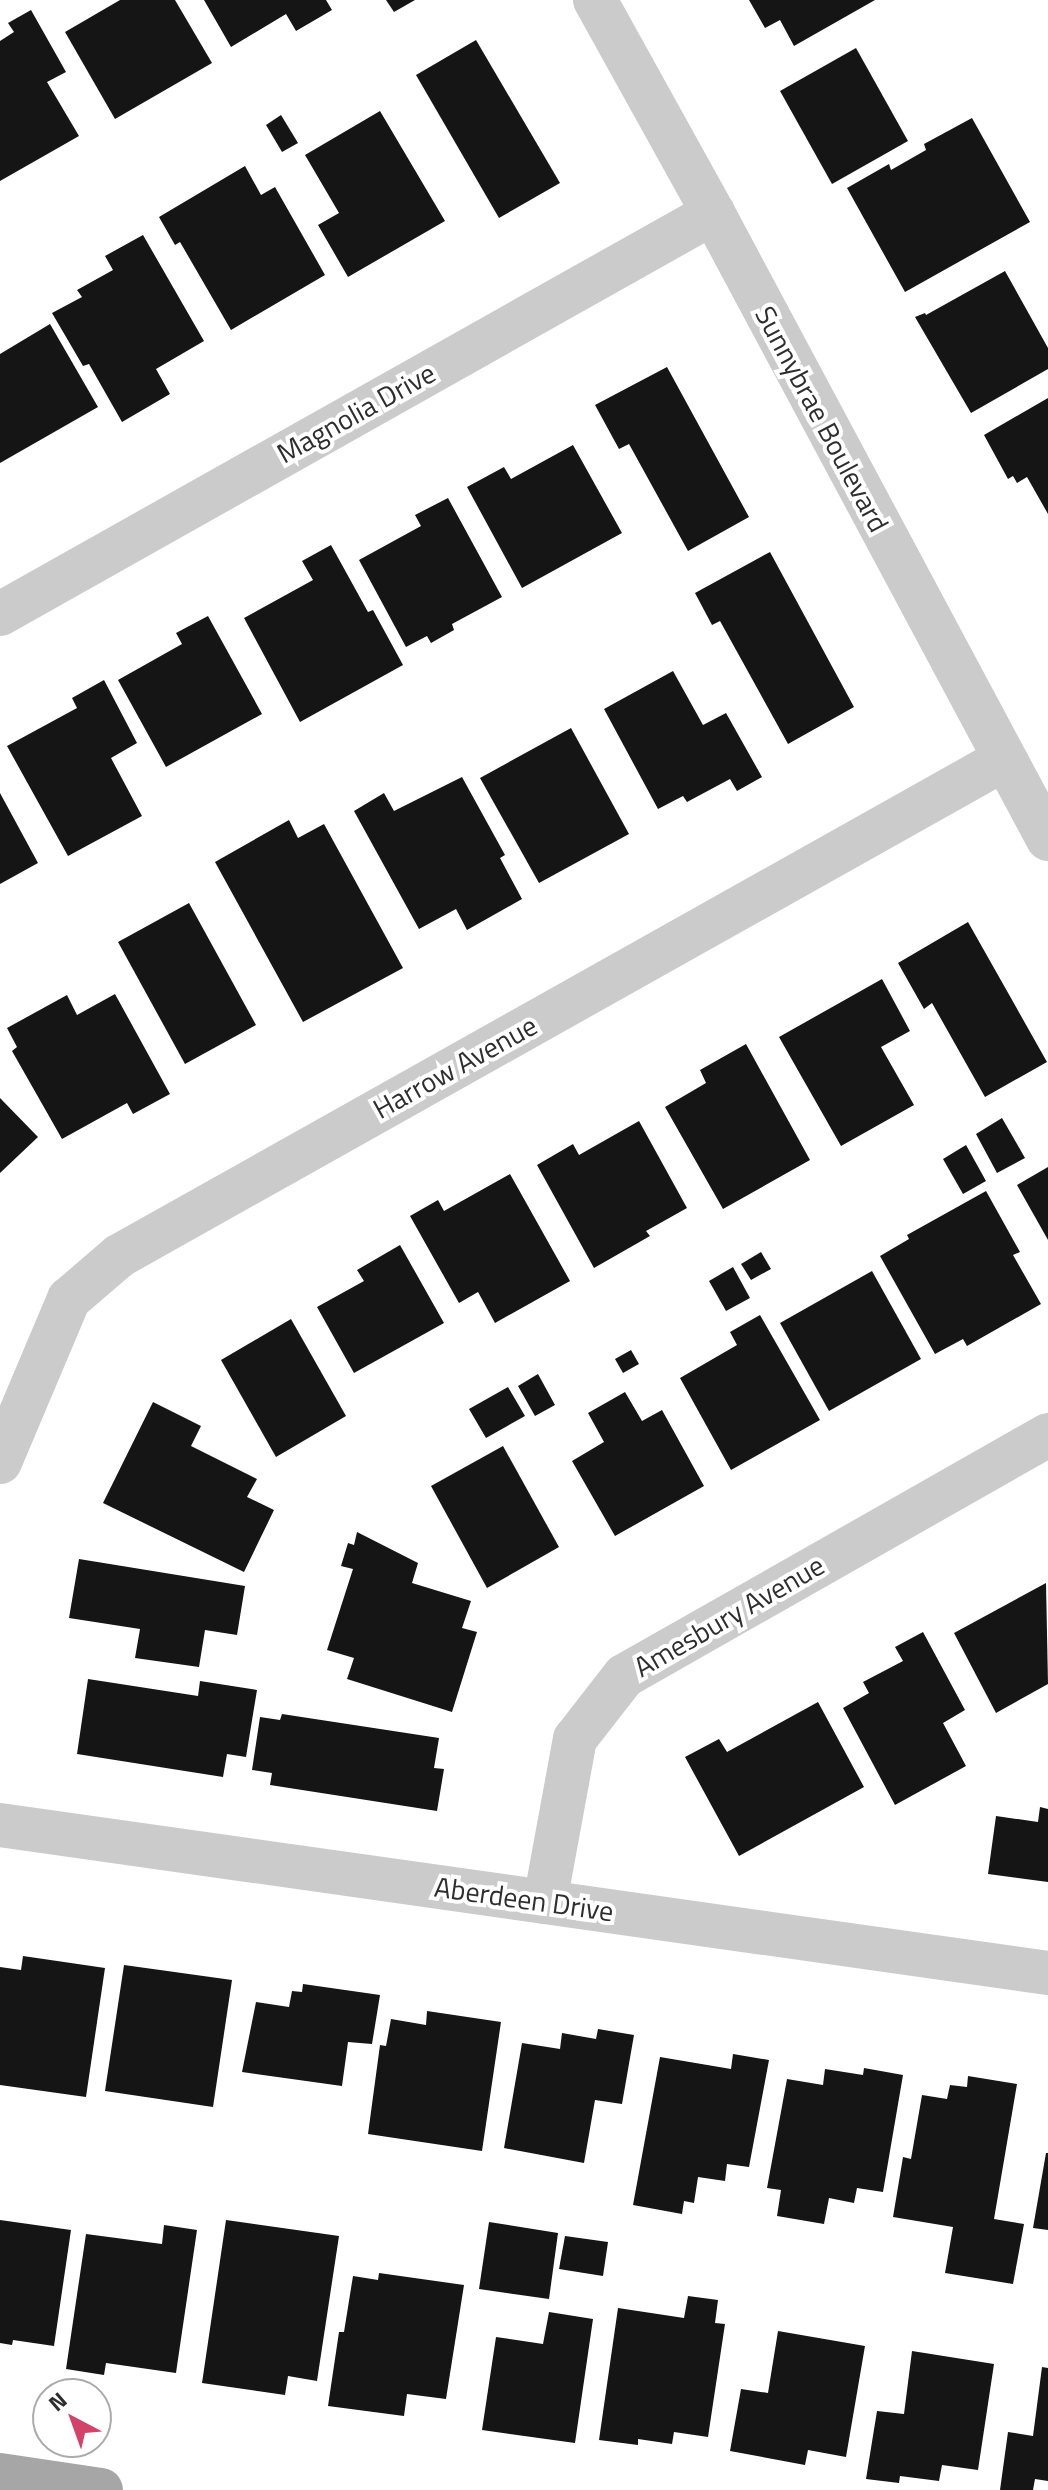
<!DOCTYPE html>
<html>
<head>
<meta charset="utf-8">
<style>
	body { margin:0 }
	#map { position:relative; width:1048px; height:2490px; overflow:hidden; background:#fff; font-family:"Titillium Web",sans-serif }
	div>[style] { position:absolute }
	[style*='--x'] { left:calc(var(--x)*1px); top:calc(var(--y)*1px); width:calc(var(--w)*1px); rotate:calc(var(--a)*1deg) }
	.building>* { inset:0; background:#151515 }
	.minor>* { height:44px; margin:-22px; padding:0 22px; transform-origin:22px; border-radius:22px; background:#cbcbcb }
	.major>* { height:44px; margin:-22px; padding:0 22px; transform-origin:22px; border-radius:22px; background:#a6a6a6 }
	span { translate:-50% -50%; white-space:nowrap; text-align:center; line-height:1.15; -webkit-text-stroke:8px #fff; paint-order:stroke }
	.street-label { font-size:28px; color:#2e2e2e }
	.north { position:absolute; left:32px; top:2378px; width:80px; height:80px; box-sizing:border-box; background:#fff; border:2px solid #ababab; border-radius:50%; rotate:319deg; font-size:22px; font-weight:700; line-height:32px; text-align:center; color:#2e2e2e }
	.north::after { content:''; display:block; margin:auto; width:28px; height:36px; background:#d34369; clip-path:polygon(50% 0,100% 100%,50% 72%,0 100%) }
</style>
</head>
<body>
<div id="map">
	<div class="building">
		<div style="clip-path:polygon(120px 0,175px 0,212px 63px,115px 119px,65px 32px)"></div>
		<div style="clip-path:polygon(204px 0,326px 0,332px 10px,296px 31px,286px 14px,231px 47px)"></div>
		<div style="clip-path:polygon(386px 0,415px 0,394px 12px)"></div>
		<div style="clip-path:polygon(749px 0,875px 0,794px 46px,780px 20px,765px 28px)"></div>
		<div style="clip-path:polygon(31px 10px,66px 72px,47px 82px,79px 136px,0 181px,0 41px,14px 32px,8px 23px)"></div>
		<div style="clip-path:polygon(476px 40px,560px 183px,499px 218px,416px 75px)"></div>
		<div style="clip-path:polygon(856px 48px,908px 141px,832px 184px,780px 91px)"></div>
		<div style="clip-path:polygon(380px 111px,445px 221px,348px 277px,318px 225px,339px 213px,305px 155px)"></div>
		<div style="clip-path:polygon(281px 115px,298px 143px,282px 152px,266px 125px)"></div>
		<div style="clip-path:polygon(972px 118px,1030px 222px,905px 292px,847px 188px,889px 164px,891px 170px,926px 150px,924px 144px)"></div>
		<div style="clip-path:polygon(245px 166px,261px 195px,275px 187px,325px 275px,231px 330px,180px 242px,175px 245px,159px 217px)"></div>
		<div style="clip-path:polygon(143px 235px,204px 341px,156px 369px,170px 394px,122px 422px,89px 364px,83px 366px,52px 313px,82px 297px,77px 290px,113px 270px,105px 256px)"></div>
		<div style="clip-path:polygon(1005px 271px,1048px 348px,1048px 369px,971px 413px,915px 317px,925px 313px,926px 315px)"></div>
		<div style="clip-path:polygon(50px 324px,98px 407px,0 463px,0 354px)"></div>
		<div style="clip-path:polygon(667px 367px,749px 517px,688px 551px,629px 444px,619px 449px,595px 405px)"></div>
		<div style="clip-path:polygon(1048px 398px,1048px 514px,1027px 477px,1017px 483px,1013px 476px,1008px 479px,984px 435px)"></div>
		<div style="clip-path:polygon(573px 445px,622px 533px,522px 588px,467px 487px,504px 467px,511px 479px)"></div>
		<div style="clip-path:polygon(448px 498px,502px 597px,452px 624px,454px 630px,431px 643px,427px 636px,406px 647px,359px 560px,421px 526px,415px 515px)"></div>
		<div style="clip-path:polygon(331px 545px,368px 612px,373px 610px,403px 665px,300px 722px,244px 618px,313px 580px,302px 561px)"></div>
		<div style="clip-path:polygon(770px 552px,854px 707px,788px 744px,720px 621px,712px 625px,695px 593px)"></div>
		<div style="clip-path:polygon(208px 616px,262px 714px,166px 767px,118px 680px,182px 644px,176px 633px)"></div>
		<div style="clip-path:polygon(673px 671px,703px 725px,726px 713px,762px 777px,737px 791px,730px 779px,687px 802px,683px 796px,658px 809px,604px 709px)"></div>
		<div style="clip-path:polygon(104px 680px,137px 743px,111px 758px,142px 816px,68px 856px,7px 746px,77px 708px,72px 698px)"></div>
		<div style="clip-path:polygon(571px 728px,629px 834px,539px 883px,480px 778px)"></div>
		<div style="clip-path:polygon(462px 777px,505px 855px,500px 858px,522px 899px,467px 930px,456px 909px,419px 929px,354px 811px,384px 793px,394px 811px)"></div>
		<div style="clip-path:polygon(0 793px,38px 863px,0 884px)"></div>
		<div style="clip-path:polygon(289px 820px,298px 838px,324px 824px,403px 968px,303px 1022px,215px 862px)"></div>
		<div style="clip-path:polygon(189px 903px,256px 1025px,185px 1064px,118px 942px)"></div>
		<div style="clip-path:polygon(968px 922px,1047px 1062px,985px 1097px,932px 1003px,924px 1009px,898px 963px)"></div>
		<div style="clip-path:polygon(882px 979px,910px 1031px,881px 1047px,914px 1105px,841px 1146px,779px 1037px)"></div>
		<div style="clip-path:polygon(115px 994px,170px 1094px,133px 1114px,127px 1103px,62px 1139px,12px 1051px,17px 1047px,7px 1028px,67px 995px,77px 1015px)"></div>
		<div style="clip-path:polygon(746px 1044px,810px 1160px,723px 1209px,665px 1107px,706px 1083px,700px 1070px)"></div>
		<div style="clip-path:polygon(0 1098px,38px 1137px,0 1173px)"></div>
		<div style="clip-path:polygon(1002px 1118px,1025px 1158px,997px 1173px,976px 1134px)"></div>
		<div style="clip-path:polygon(639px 1121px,687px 1208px,646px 1231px,650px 1236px,594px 1268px,537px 1165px,573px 1144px,579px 1155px)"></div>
		<div style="clip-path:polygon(966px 1145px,986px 1181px,963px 1194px,943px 1159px)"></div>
		<div style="clip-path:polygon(1048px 1167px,1048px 1240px,1017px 1185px)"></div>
		<div style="clip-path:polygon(510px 1174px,570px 1281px,495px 1323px,478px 1292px,459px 1303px,410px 1216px,438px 1200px,444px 1211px)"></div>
		<div style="clip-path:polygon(986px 1191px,1020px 1252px,1013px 1255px,1041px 1304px,967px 1346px,963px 1339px,935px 1354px,880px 1256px,909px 1239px,907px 1235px)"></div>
		<div style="clip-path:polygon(400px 1245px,444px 1323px,354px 1373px,317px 1307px,364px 1281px,357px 1270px)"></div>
		<div style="clip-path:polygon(761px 1252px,771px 1269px,751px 1280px,741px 1264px)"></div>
		<div style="clip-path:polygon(733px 1267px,750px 1298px,726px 1311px,709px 1281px)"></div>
		<div style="clip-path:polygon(872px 1271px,921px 1359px,829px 1411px,780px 1323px)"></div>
		<div style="clip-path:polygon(760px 1315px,820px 1420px,731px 1470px,680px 1378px,737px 1345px,730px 1332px)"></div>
		<div style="clip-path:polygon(291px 1319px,346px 1416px,276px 1457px,221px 1360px)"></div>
		<div style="clip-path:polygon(631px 1350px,639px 1364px,623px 1373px,615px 1359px)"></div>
		<div style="clip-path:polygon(538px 1374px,555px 1405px,535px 1416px,518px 1386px)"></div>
		<div style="clip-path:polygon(508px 1387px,525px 1416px,486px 1438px,469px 1409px)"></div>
		<div style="clip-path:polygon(625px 1392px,642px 1421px,662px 1410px,704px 1486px,615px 1536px,572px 1461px,604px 1442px,588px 1413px)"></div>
		<div style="clip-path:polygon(153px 1402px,201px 1426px,191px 1446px,257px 1479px,247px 1497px,274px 1510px,244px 1572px,103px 1503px)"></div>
		<div style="clip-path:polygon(503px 1446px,559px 1547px,487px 1588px,431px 1486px)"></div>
		<div style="clip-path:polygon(357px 1532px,418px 1563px,412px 1583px,471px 1601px,462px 1628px,477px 1632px,452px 1712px,347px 1679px,354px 1658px,327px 1650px,353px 1569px,341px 1566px,348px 1543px,354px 1545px)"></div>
		<div style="clip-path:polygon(79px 1559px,245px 1586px,237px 1635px,205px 1630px,199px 1667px,135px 1658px,140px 1629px,69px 1618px)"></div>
		<div style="clip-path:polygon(1046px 1583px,1048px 1684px,996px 1713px,954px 1633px)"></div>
		<div style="clip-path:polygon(923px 1632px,965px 1710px,943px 1723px,966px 1766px,895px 1805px,843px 1708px,869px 1693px,863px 1682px,903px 1661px,895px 1647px)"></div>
		<div style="clip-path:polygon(88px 1679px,198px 1696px,200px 1681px,257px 1690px,246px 1757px,227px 1754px,223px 1777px,77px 1754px)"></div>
		<div style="clip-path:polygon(818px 1702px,864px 1787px,739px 1856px,685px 1757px,719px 1739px,727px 1752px)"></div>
		<div style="clip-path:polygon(282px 1714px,439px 1738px,434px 1768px,444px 1769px,437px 1811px,270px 1785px,272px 1773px,252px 1770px,260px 1717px,280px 1720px)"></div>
		<div style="clip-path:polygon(1040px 1807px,1048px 1809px,1048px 1882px,988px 1874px,996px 1816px,1038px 1822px)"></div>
		<div style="clip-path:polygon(23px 1956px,105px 1968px,86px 2097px,0 2085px,0 1967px,21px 1970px)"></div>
		<div style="clip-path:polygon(124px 1965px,232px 1980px,213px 2107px,105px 2091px)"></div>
		<div style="clip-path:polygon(303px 1984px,380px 1995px,372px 2044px,348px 2042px,342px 2086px,242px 2072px,256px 2002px,289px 2007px,292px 1991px,302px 1992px)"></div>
		<div style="clip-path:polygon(427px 2011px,501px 2022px,482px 2151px,368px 2134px,380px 2045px,386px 2046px,391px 2019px,426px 2025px)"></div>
		<div style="clip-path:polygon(598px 2029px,634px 2035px,622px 2104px,595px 2100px,584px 2163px,504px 2148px,522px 2043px,560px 2049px,562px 2033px,596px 2039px)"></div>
		<div style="clip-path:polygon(733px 2054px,769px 2060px,749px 2167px,727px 2164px,725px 2181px,698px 2177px,694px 2203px,684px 2201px,682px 2214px,633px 2205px,660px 2057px,731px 2069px)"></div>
		<div style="clip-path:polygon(864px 2068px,903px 2075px,883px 2192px,857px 2188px,854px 2203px,829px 2198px,824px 2224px,777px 2216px,781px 2190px,767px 2188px,787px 2079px,823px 2085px,825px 2069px,863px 2075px)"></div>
		<div style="clip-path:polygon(968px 2076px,1017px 2084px,994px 2219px,1024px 2224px,1013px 2284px,945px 2273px,953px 2227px,893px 2217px,903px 2157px,911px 2159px,922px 2095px,947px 2099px,950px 2085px,967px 2087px)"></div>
		<div style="clip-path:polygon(1046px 2153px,1048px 2153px,1048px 2230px,1033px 2228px)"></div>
		<div style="clip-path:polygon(0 2220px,71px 2230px,54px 2346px,13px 2340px,12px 2345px,0 2343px)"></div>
		<div style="clip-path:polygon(226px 2220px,339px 2236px,317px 2381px,288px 2376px,285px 2395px,202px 2383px)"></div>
		<div style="clip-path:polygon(489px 2222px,558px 2233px,549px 2299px,479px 2289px)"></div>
		<div style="clip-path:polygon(164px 2225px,197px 2230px,176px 2373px,106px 2363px,104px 2375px,66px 2369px,86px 2234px,162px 2244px)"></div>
		<div style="clip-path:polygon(565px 2236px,608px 2242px,603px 2276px,559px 2269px)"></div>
		<div style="clip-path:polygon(379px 2273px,464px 2285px,446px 2399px,407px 2394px,404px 2416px,328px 2406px,339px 2332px,344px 2332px,353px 2276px,378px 2280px)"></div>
		<div style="clip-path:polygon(688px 2296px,718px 2300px,715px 2323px,725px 2324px,708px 2437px,674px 2432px,672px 2444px,638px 2439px,638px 2445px,599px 2440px,618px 2308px,684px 2318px)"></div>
		<div style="clip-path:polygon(549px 2312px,593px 2319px,575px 2443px,482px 2430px,496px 2337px,543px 2344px)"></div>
		<div style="clip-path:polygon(778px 2331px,865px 2346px,846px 2457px,808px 2450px,805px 2465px,730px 2451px,741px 2389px,768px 2393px)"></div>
		<div style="clip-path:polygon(912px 2351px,994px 2364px,978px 2470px,942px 2465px,939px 2481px,900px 2476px,899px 2483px,866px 2479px,877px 2411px,904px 2414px)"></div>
		<div style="clip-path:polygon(1042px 2367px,1048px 2368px,1048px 2481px,1035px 2479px,1033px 2490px,1000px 2490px,1008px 2432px,1033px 2436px)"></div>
	</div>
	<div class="minor">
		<div style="--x:595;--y:0;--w:244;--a:61"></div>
		<div style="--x:713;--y:213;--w:710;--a:61.85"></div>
		<div style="--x:0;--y:614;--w:818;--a:-29.35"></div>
		<div style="--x:0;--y:1462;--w:177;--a:-67.1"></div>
		<div style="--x:69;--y:1299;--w:66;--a:-40.7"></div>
		<div style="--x:119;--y:1256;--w:1014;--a:-29.3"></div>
		<div style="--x:0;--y:1825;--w:1058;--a:8.04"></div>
		<div style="--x:545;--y:1902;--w:166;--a:-79.6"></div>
		<div style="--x:575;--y:1739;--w:80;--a:-52.1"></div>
		<div style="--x:624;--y:1676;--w:488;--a:-29.6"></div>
	</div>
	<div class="major">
		<div style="--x:0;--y:2475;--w:102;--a:8.4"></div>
	</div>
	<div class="street-label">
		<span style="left:356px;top:413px;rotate:-29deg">Magnolia Drive</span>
		<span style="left:822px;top:419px;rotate:62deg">Sunnybrae Boulevard</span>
		<span style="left:455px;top:1067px;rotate:-29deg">Harrow Avenue</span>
		<span style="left:729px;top:1616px;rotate:-30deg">Amesbury Avenue</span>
		<span style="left:524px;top:1899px;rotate:8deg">Aberdeen Drive</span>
	</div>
	<div class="north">N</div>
</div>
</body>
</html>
